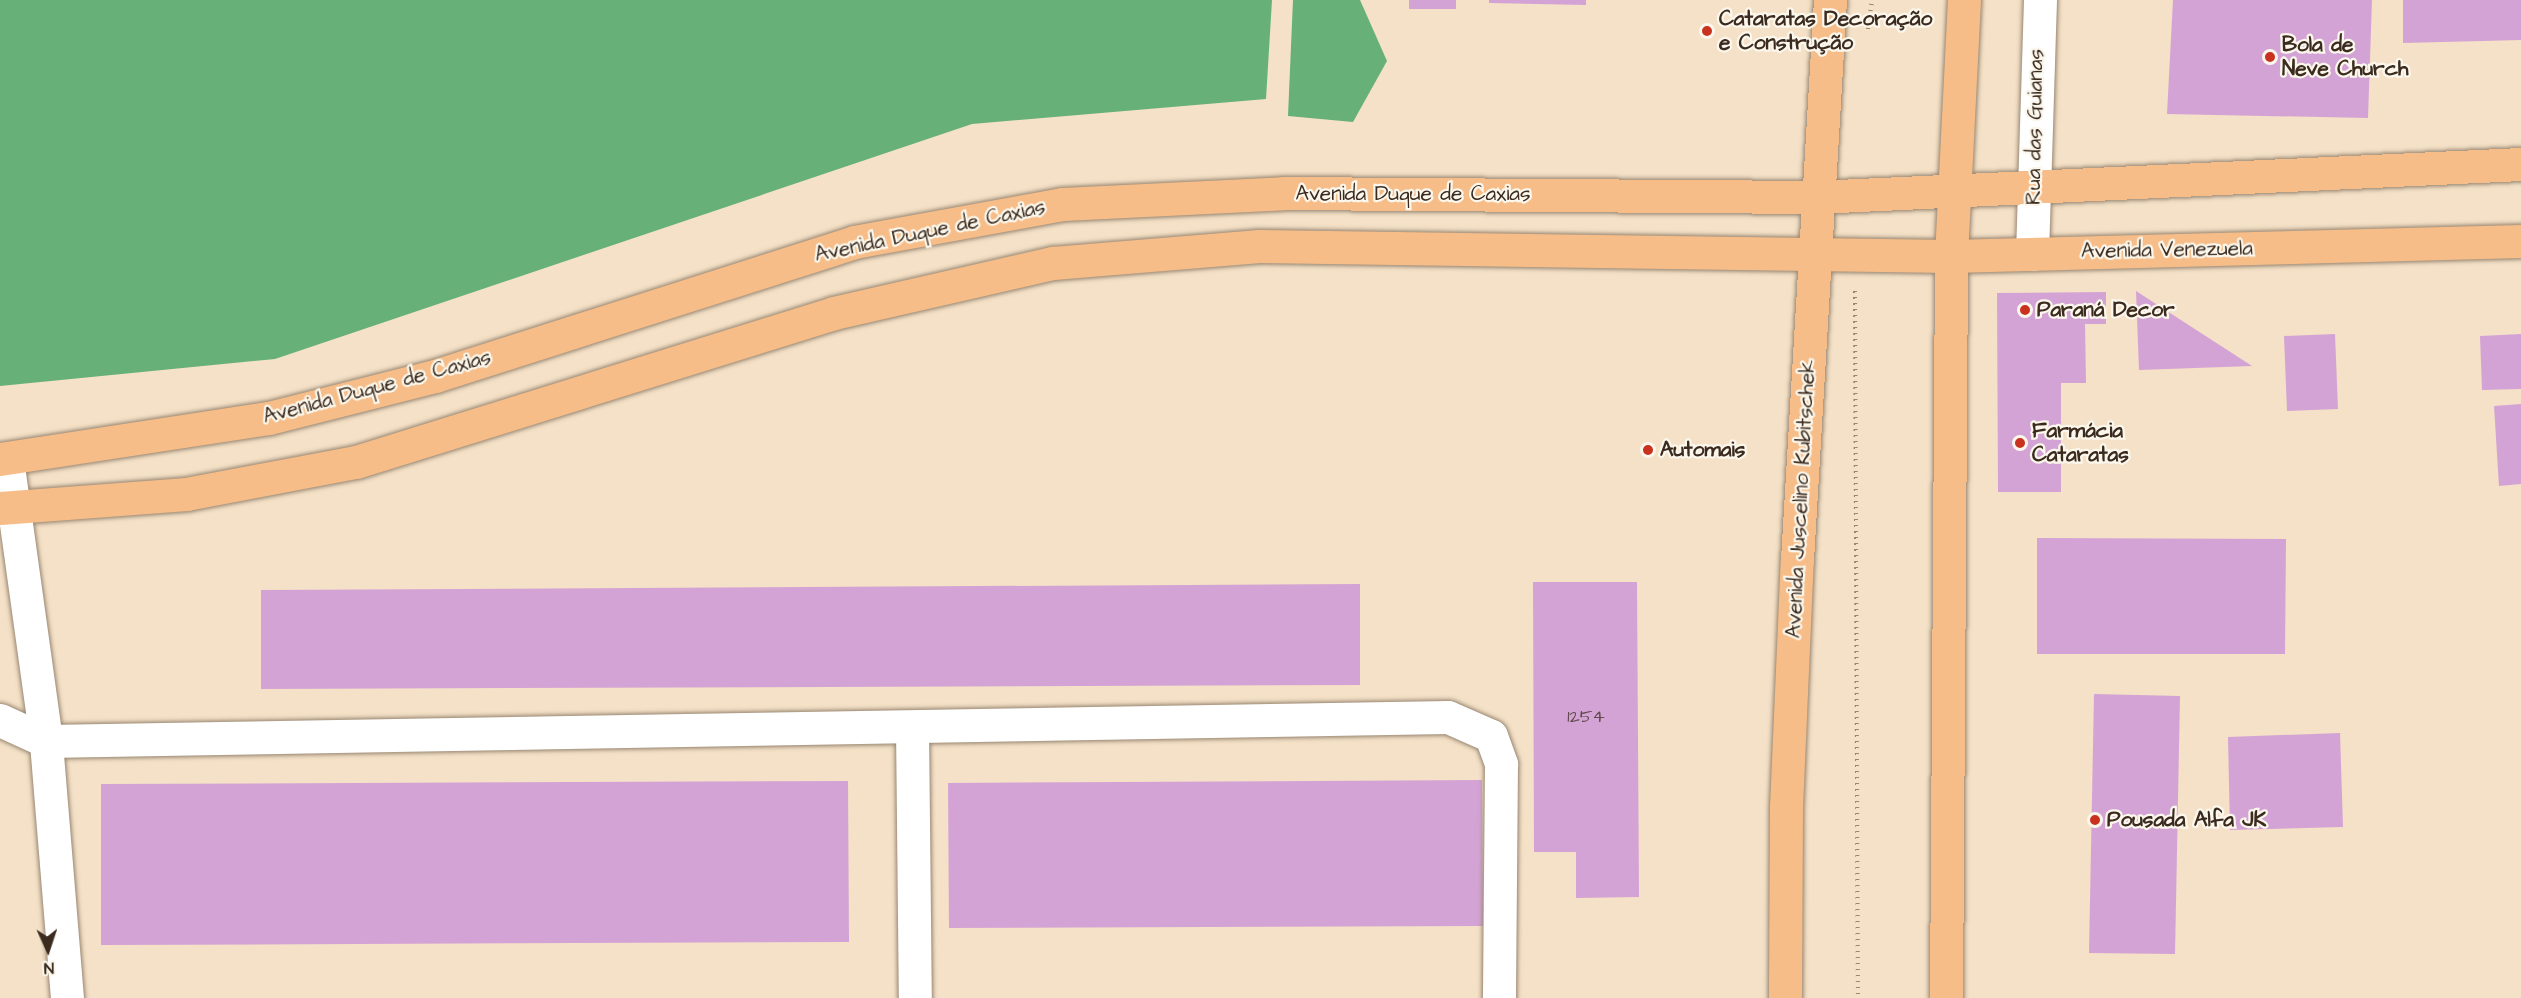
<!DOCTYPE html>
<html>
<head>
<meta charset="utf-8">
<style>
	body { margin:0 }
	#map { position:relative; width:2521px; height:998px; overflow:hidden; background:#f4e1c7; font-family:"Architects Daughter",sans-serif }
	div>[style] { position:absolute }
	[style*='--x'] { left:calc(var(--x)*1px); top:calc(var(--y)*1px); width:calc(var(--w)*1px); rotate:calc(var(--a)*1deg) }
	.forest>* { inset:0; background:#67b077 }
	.building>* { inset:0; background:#d3a3d5 }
	.path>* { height:4px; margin-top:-2px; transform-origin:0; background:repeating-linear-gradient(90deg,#988672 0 1.5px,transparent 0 6px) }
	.roads { filter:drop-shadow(0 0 2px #988672) drop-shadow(0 0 2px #988672) }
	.minor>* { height:33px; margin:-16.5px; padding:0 16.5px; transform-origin:16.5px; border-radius:16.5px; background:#fff }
	.major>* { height:33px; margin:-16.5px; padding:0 16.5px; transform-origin:16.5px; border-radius:16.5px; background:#f7bd88 }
	.dots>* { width:16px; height:16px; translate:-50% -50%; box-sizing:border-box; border:3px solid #fbf7ec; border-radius:50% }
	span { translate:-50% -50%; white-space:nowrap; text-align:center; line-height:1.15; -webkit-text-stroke:4.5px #fbf7ec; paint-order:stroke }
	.number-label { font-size:18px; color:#61484c }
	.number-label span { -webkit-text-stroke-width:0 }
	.poi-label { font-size:21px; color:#3b2a1e; font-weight:700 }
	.left { translate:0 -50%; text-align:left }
	.street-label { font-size:21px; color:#3b2a1e }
	.north { position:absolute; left:18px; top:920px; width:60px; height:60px; -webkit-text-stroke:4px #fbf7ec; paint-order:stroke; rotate:177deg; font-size:16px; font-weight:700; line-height:24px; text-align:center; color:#3b2a1e }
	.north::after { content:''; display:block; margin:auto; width:21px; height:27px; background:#3b2a1e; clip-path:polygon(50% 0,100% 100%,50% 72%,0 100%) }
</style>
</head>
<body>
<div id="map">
	<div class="forest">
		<div style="clip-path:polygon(0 0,1272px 0,1266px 99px,972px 124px,275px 359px,0 386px)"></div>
		<div style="clip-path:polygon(1293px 0,1360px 0,1387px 61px,1353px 122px,1288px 116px)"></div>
	</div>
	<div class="building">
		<div style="clip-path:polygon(1409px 0,1456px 0,1456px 9px,1409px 9px)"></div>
		<div style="clip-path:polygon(1489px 0,1586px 0,1586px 5px,1489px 3px)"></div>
		<div style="clip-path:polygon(2173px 0,2372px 0,2368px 118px,2167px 114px)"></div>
		<div style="clip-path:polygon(2403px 0,2521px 0,2521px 40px,2403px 43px)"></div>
		<div style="clip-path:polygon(2136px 291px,2252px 366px,2139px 370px)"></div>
		<div style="clip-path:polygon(2106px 292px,2106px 324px,2085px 324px,2086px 383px,2061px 383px,2061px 492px,1998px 492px,1997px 293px)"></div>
		<div style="clip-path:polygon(2335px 334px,2338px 409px,2287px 411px,2284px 336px)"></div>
		<div style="clip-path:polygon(2521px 334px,2521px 389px,2482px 390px,2480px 336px)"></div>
		<div style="clip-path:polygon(2521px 404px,2521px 484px,2499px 486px,2494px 406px)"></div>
		<div style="clip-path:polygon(2037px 538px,2286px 539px,2285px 654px,2037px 654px)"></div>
		<div style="clip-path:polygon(1533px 582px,1637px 582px,1639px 897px,1576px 898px,1576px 852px,1534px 852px)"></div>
		<div style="clip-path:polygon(1360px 584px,1360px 685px,261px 689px,261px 590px)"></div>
		<div style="clip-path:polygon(2094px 694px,2180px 696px,2175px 954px,2089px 953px)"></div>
		<div style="clip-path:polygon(2340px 733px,2343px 827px,2230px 830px,2228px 737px)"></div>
		<div style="clip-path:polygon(1482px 780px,1483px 926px,949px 928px,948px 783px)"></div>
		<div style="clip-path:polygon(848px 781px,849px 942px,101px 945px,101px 784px)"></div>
	</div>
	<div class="path">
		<div style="--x:1868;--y:29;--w:29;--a:-82"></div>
		<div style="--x:1855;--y:291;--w:707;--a:89.76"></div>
	</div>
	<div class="roads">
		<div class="minor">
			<div style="--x:2032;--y:254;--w:254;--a:-88.2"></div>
			<div style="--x:7;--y:459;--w:285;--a:82.1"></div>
			<div style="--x:0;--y:720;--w:51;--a:24.5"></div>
			<div style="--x:912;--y:727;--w:271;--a:89.4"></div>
			<div style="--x:67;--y:998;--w:258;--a:-94.7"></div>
			<div style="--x:46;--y:741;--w:1402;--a:-0.98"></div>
			<div style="--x:1448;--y:717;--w:47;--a:23.8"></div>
			<div style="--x:1491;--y:736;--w:30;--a:70"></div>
			<div style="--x:1501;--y:764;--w:234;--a:90.5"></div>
		</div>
		<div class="major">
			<div style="--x:0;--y:459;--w:272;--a:-8.7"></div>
			<div style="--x:269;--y:418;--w:171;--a:-14.2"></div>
			<div style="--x:435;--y:376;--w:440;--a:-17.7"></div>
			<div style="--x:854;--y:242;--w:212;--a:-10.3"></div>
			<div style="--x:1063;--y:204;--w:221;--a:-2.8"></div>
			<div style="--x:1284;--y:193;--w:532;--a:0.43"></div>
			<div style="--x:1816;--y:197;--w:706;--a:-2.68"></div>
			<div style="--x:0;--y:508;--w:187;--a:-4.3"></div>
			<div style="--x:186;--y:494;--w:173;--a:-10.7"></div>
			<div style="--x:356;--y:462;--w:501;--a:-17.31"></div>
			<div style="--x:834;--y:313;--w:225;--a:-12.9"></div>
			<div style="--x:1053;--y:263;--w:207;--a:-4.7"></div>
			<div style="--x:1259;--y:246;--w:692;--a:0.83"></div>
			<div style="--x:1951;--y:256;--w:570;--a:-1.51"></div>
			<div style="--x:1785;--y:998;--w:191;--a:-89.7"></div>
			<div style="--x:1786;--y:807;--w:247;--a:-87.5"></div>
			<div style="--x:1797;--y:560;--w:561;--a:-86.63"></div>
			<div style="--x:1946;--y:998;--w:742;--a:-89.61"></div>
			<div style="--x:1951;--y:256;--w:256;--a:-87.1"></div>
		</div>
	</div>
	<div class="dots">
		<div style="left:1707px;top:31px;background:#c8321e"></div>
		<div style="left:2270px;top:57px;background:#c8321e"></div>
		<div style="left:2025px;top:310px;background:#c8321e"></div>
		<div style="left:2020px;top:443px;background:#c8321e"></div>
		<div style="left:1648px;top:450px;background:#c8321e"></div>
		<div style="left:2095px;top:820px;background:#c8321e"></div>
	</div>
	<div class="number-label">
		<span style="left:1586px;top:717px">1254</span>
	</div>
	<div class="poi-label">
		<span class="left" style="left:1719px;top:31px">Cataratas Decoração<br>e Construção</span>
		<span class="left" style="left:2282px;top:57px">Bola de<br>Neve Church</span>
		<span class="left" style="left:2037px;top:310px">Paraná Decor</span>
		<span class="left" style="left:2032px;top:443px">Farmácia<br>Cataratas</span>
		<span class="left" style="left:1660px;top:450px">Automais</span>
		<span class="left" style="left:2107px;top:820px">Pousada Alfa JK</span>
	</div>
	<div class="street-label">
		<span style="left:2035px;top:127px;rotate:-89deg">Rua das Guianas</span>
		<span style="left:1413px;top:194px">Avenida Duque de Caxias</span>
		<span style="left:930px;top:231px;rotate:-12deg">Avenida Duque de Caxias</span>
		<span style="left:2167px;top:250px;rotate:-1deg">Avenida Venezuela</span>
		<span style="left:377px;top:387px;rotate:-15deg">Avenida Duque de Caxias</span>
		<span style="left:1801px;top:499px;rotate:-87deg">Avenida Juscelino Kubitschek</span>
	</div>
	<div class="north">N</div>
</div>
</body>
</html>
